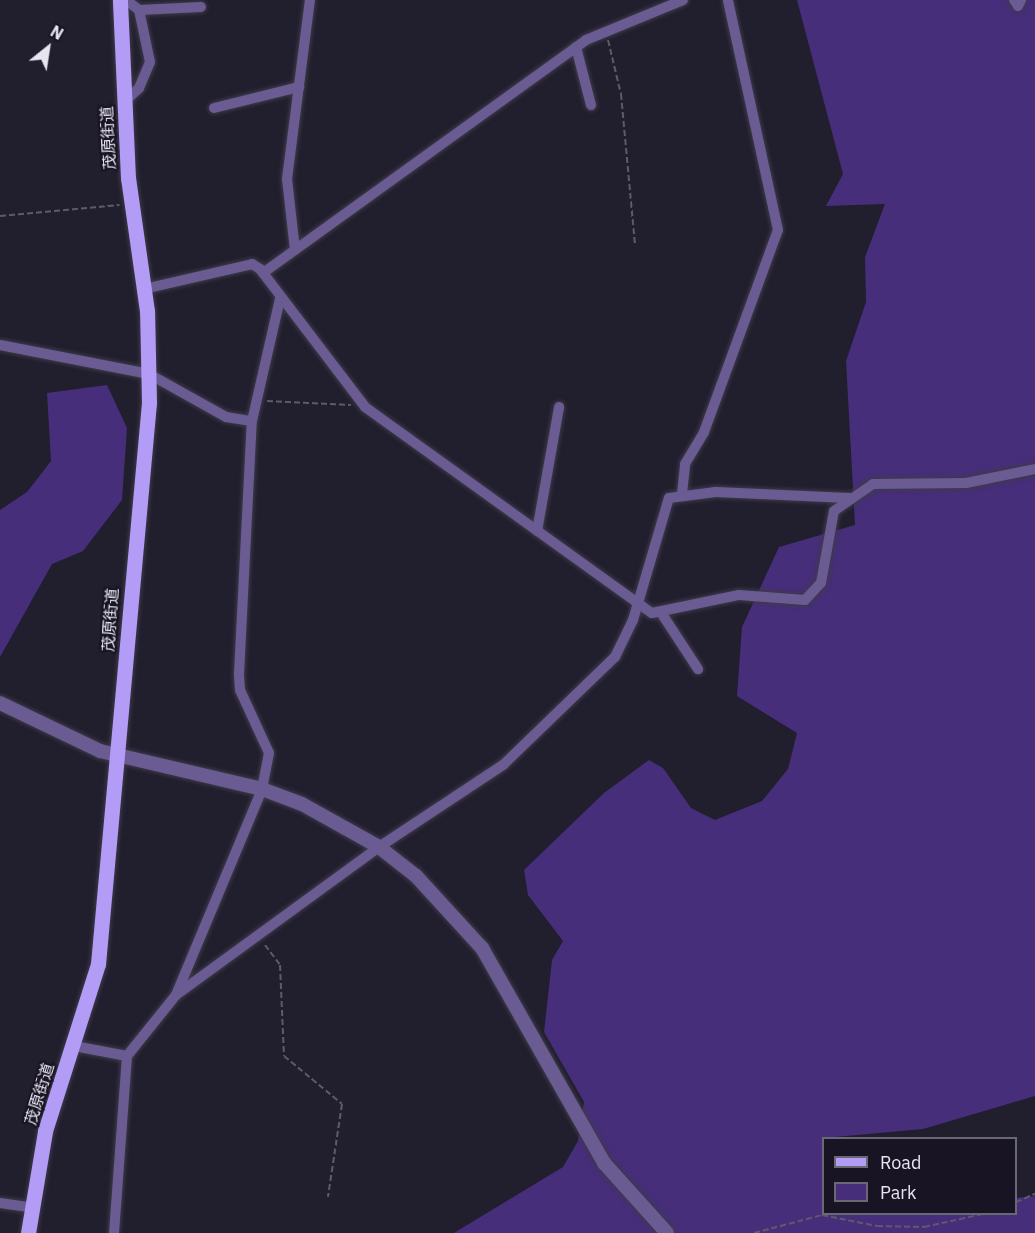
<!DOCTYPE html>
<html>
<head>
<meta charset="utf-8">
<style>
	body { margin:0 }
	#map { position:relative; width:1035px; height:1233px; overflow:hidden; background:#211e2e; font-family:"IBM Plex Sans","Noto Sans JP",sans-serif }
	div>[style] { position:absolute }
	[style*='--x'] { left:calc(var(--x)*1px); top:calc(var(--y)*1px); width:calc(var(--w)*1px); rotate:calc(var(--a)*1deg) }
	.green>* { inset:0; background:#472e7a }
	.path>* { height:2px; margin-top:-1px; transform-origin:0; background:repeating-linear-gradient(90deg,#5d5a69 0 6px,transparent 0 9px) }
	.roads { filter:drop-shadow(0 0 2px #3d3a49) drop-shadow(0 0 2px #3d3a49) }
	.minor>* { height:10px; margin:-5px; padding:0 5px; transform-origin:5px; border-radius:5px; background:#6a5c93 }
	.tertiary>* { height:14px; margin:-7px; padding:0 7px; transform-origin:7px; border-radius:7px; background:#6a5c93 }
	.primary>* { height:15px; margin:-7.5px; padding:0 7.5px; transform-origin:7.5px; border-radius:7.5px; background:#b39cf6 }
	span { translate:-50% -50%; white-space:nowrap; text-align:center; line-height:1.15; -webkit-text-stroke:4.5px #181424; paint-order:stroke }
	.street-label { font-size:16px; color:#e7e5f0 }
	.legend { position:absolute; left:822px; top:1137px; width:195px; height:78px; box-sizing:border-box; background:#181424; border:2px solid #6b6876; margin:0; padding:8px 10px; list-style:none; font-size:18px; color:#e7e5f0 }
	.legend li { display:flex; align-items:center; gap:12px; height:30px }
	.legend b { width:30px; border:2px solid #6b6876 }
	.north { position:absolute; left:18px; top:18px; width:60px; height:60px; -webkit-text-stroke:4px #181424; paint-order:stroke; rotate:30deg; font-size:16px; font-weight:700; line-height:24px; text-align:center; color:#e7e5f0 }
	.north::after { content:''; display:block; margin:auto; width:21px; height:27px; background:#e7e5f0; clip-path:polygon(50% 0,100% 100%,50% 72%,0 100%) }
</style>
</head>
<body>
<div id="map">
	<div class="green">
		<div style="clip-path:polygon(797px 0,1035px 0,1035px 1096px,923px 1129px,824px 1138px,822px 1152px,824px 1214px,1016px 1214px,1016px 1198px,1035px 1196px,1035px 1233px,454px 1233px,563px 1167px,578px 1141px,584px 1102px,544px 1032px,552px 960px,563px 941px,528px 895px,524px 870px,604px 793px,649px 760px,663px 768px,691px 808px,715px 820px,762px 801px,788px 769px,797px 733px,737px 696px,742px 627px,779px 547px,855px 525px,846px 361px,866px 302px,865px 257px,885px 204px,826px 206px,843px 174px)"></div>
		<div style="clip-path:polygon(107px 385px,127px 428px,122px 500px,83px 551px,52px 564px,0 657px,0 510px,27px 492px,51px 461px,47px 393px)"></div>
	</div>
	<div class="path">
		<div style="--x:608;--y:40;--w:56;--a:76.5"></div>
		<div style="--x:621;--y:94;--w:151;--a:84.7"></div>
		<div style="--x:0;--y:216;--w:120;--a:-5.3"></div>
		<div style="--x:267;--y:401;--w:84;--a:2.7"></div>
		<div style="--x:265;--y:945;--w:25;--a:53"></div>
		<div style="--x:280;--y:965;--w:91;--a:87.5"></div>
		<div style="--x:284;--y:1056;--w:75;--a:39.6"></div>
		<div style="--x:342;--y:1104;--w:94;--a:98.6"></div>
		<div style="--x:1016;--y:1202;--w:21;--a:-23"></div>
		<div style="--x:754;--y:1233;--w:70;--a:-14.8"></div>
		<div style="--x:822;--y:1215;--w:56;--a:11.3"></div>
		<div style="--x:877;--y:1226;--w:47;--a:1.2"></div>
		<div style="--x:924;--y:1227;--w:60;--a:-12.4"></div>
	</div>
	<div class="roads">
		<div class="minor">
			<div style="--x:1014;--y:0;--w:7;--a:56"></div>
			<div style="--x:1018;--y:6;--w:7;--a:-63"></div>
			<div style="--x:139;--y:10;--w:62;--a:-2.8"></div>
			<div style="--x:576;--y:47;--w:60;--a:75.5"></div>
			<div style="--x:123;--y:103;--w:22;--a:-43"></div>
			<div style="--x:139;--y:88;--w:28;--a:-67"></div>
			<div style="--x:150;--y:62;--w:53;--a:-101.9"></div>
			<div style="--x:139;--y:10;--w:16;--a:-142"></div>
			<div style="--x:214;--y:108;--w:88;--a:-13.9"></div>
			<div style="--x:295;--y:250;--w:71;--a:-96.4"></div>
			<div style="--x:287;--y:179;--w:180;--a:-82.7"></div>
			<div style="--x:263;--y:273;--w:398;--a:-35.8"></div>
			<div style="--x:586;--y:40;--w:105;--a:-22.4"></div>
			<div style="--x:144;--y:289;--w:111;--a:-13"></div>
			<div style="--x:252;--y:264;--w:9;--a:32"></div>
			<div style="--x:260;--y:269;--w:173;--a:52.7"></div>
			<div style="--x:365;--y:407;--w:353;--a:35.7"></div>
			<div style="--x:652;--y:613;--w:89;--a:-11.7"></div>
			<div style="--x:739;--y:595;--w:66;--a:4.3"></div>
			<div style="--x:805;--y:600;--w:23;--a:-47"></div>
			<div style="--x:821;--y:583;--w:73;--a:-79.8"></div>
			<div style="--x:834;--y:511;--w:47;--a:-34.7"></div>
			<div style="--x:873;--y:484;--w:93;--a:-0.6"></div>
			<div style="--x:966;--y:483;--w:70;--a:-11.5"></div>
			<div style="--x:0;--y:345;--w:152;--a:11"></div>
			<div style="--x:149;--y:374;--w:88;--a:29.2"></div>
			<div style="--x:226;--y:417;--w:26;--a:9"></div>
			<div style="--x:682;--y:494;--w:30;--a:-84"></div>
			<div style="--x:685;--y:464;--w:37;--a:-59"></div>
			<div style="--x:704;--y:432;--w:215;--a:-69.9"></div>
			<div style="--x:778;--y:230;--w:235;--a:-102.3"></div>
			<div style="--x:537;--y:531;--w:126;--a:-79.9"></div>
			<div style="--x:662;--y:614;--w:66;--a:56.8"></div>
			<div style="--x:176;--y:995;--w:223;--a:-67.3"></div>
			<div style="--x:262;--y:789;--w:37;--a:-79"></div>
			<div style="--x:269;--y:753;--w:69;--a:-114.7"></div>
			<div style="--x:240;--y:690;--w:16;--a:-94"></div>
			<div style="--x:239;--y:674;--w:253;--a:-87.1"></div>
			<div style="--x:252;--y:421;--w:125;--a:-77.1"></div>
			<div style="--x:74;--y:1046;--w:54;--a:10.7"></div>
			<div style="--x:127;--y:1056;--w:78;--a:-51.2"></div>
			<div style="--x:176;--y:995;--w:251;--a:-36.1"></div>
			<div style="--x:379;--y:847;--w:149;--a:-33.5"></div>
			<div style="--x:503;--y:765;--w:156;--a:-44"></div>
			<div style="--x:615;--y:657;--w:41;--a:-64.1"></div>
			<div style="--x:633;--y:620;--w:127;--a:-73.6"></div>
			<div style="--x:669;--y:498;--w:47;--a:-7.3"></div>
			<div style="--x:716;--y:492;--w:133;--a:2.6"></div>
			<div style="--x:0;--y:1203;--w:35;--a:8"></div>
			<div style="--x:114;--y:1233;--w:177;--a:-85.8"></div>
		</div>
		<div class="tertiary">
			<div style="--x:0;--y:703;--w:111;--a:25.6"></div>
			<div style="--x:100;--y:751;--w:166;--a:13.2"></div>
			<div style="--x:262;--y:789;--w:43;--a:20.6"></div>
			<div style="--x:302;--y:804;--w:88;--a:29.2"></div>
			<div style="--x:379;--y:847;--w:47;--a:38.1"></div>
			<div style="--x:416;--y:876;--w:98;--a:47.5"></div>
			<div style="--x:482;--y:948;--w:247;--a:60.4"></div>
			<div style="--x:604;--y:1163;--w:94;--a:48"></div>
		</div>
		<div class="primary">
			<div style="--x:28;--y:1233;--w:103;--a:-80.5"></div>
			<div style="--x:45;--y:1131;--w:175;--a:-72.4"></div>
			<div style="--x:98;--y:964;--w:563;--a:-84.81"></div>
			<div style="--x:149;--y:403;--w:92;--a:-91.2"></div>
			<div style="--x:147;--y:311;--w:134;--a:-98.1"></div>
			<div style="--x:128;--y:178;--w:178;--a:-92.6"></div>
		</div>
	</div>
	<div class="street-label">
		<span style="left:108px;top:138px;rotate:-93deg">茂原街道</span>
		<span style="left:110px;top:620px;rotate:-86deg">茂原街道</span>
		<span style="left:39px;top:1094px;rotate:-73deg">茂原街道</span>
	</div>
	<ul class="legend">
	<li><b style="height:8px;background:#b39cf6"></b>Road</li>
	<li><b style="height:16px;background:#472e7a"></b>Park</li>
	</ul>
	<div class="north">N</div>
</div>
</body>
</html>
